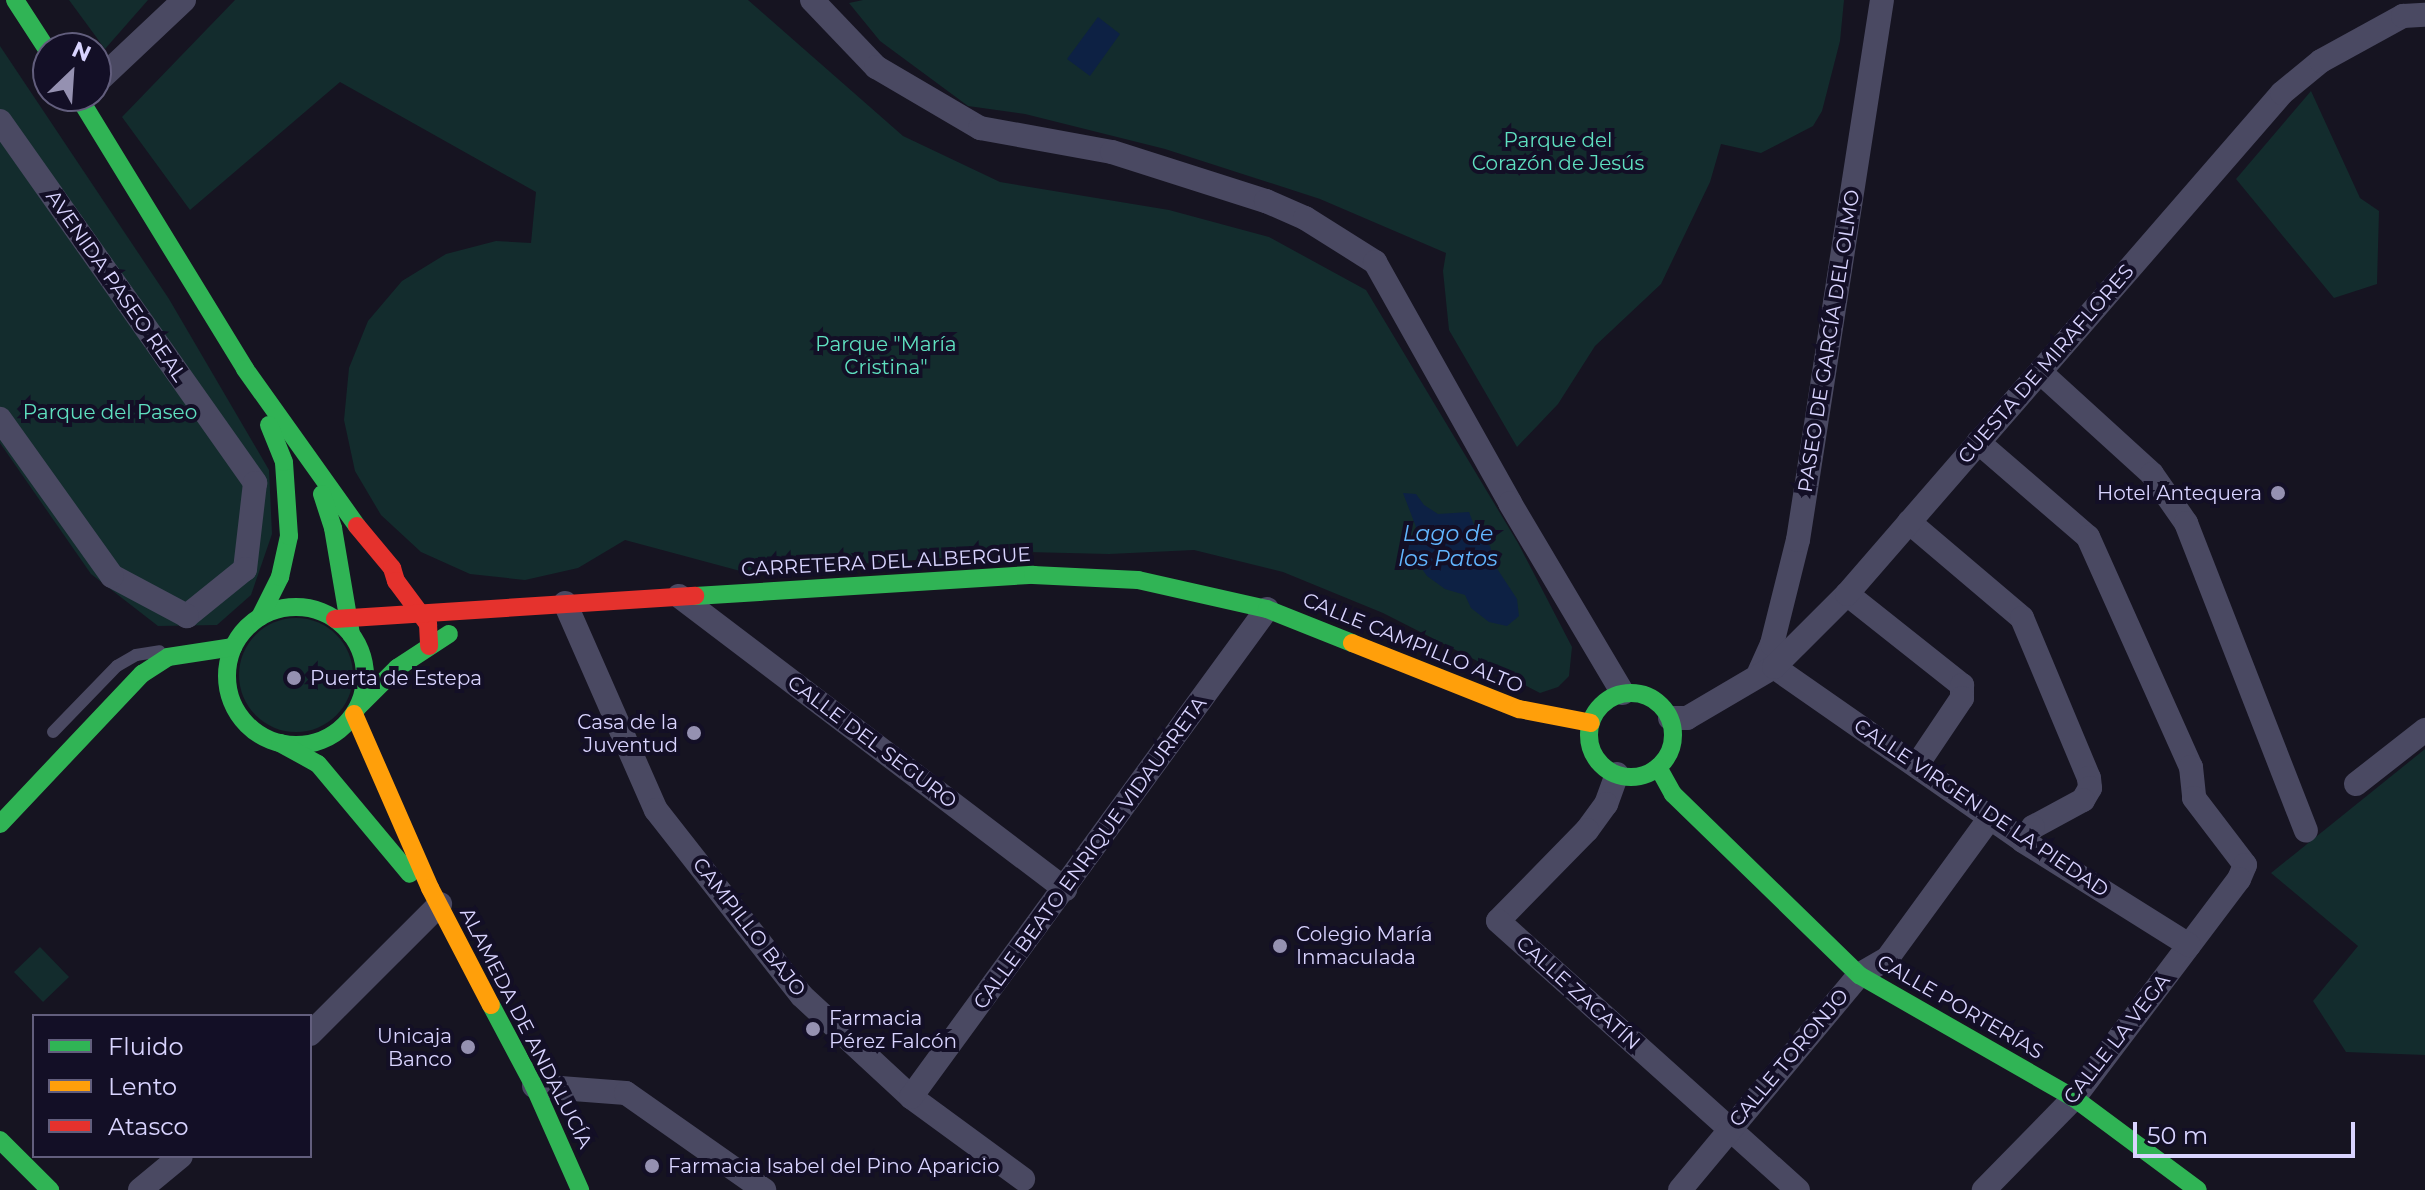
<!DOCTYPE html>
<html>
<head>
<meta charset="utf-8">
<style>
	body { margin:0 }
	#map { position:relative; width:2425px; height:1190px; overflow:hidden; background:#161421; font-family:Montserrat,sans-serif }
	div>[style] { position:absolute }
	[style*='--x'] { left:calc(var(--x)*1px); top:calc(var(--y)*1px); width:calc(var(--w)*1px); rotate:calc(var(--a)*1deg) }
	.green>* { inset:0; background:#132c2d }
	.round { border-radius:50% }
	.water>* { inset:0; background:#0d2144 }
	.lane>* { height:12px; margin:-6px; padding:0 6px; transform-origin:6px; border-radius:6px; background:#4a4962 }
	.street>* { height:24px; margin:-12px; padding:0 12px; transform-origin:12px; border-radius:12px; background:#4a4962 }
	.fast>* { height:18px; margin:-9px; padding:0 9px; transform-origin:9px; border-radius:9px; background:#30b455 }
	.fast>.ring { margin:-9px; padding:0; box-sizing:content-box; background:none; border:18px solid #30b455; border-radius:50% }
	.slow>* { height:18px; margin:-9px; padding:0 9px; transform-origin:9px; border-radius:9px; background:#ff9f0a }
	.jam>* { height:18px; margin:-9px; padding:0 9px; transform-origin:9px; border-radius:9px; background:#e5322d }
	.dots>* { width:22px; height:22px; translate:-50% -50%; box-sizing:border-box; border:4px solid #130f26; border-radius:50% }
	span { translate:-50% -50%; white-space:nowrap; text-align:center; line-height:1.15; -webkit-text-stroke:8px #130f26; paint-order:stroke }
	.park-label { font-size:20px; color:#5fe0c0 }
	.street-label { font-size:20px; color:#d9d4ff }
	.poi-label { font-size:20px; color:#d9d4ff }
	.right { translate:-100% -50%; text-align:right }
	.left { translate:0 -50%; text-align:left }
	.water-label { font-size:22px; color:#62b6ff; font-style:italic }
	.legend { position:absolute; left:32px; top:1014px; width:280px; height:144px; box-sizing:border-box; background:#130f26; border:2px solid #625e7d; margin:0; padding:10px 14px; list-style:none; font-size:24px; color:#d9d4ff }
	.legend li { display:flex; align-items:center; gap:16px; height:40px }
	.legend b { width:40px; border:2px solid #625e7d }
	.north { position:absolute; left:32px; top:32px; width:80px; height:80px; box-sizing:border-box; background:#130f26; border:2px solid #625e7d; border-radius:50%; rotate:25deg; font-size:22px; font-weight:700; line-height:32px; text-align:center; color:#d9d4ff }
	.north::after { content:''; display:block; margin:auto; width:28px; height:36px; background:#9591b1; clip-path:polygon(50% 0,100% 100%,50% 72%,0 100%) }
	.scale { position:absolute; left:2133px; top:1122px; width:222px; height:36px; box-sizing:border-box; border:4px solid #d9d4ff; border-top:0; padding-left:10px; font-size:24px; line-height:28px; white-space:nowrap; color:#d9d4ff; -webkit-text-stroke:6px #130f26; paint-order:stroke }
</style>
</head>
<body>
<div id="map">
	<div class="green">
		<div style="clip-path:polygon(69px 0,148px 0,105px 49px)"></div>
		<div style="clip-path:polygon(235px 0,748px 0,903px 136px,1000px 182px,1169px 210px,1269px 237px,1366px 290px,1518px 543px,1572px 647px,1569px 676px,1558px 687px,1540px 693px,1383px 613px,1283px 572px,1194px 550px,1109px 554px,1027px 552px,744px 572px,625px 540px,578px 568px,525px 580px,470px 574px,421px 552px,381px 515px,355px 471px,344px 420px,349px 368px,368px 321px,402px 281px,446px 254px,496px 241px,531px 243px,536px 192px,340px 82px,190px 210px,122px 117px)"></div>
		<div style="clip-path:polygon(863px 0,1844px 0,1840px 41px,1822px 111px,1813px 126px,1761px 153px,1721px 144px,1710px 182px,1661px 284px,1595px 346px,1558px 404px,1517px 447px,1449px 330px,1443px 271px,1446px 253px,1320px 199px,1165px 149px,1025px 114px,968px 106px,880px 41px,849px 3px)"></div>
		<div style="clip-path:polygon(0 46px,169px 299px,269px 470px,272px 534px,251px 595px,217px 625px,158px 626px,91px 574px,0 443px)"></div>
		<div style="clip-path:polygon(2311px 91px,2360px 198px,2379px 211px,2377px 284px,2334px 298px,2236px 179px)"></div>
		<div class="round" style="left:239px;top:618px;width:114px;height:114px"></div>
		<div style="clip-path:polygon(2425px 749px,2425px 1055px,2346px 1052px,2313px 1001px,2358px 946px,2271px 873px)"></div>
		<div style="clip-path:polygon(40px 947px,69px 977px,43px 1002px,14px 972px)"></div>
	</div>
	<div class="water">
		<div style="clip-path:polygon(1098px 17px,1120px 34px,1090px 76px,1067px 59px)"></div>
		<div style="clip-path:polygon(1403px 493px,1416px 494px,1424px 505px,1438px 514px,1469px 512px,1479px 538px,1490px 546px,1496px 567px,1517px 599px,1519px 616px,1507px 626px,1489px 622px,1471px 608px,1465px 595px,1445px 589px,1427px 576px,1405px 545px,1414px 535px,1416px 527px)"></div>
	</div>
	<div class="lane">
		<div style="--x:53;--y:732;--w:92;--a:-45.9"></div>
		<div style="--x:117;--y:666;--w:22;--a:-30"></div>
		<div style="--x:136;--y:655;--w:24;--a:-9"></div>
	</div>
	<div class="street">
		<div style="--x:812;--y:0;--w:93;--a:46.3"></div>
		<div style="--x:876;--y:67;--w:121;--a:30.4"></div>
		<div style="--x:980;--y:128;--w:134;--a:10.3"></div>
		<div style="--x:1112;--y:152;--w:162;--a:17.7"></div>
		<div style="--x:1266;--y:201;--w:43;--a:23.6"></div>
		<div style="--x:1305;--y:218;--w:83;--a:32.2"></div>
		<div style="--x:1375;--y:262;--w:276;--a:60.7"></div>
		<div style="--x:1510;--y:503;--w:221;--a:59.3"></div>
		<div style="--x:96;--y:83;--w:121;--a:-43.3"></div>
		<div style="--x:0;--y:121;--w:443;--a:54.8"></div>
		<div style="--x:255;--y:483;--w:87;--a:96.6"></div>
		<div style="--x:245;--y:569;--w:75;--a:141"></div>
		<div style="--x:187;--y:616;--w:85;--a:-151.9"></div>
		<div style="--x:112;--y:576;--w:193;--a:-125.5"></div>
		<div style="--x:2040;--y:372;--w:151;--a:42.3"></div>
		<div style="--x:2152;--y:474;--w:60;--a:55.2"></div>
		<div style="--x:2186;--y:523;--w:330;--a:68.7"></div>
		<div style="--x:1978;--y:442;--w:145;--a:40.8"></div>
		<div style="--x:2088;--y:537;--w:252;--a:65.9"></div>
		<div style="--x:2191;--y:767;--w:31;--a:84"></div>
		<div style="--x:2194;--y:798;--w:84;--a:52.7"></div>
		<div style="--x:2245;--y:865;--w:15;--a:113"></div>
		<div style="--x:2239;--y:879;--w:274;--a:127"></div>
		<div style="--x:2074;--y:1098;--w:129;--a:134.4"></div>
		<div style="--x:1909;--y:522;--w:148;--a:40.3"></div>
		<div style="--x:2022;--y:618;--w:173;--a:67.3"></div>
		<div style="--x:2089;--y:778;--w:10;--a:84"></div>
		<div style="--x:2090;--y:788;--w:14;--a:120"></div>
		<div style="--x:2083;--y:800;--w:57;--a:151.6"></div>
		<div style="--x:2033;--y:827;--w:17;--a:126"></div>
		<div style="--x:1847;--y:594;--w:147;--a:38.4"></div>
		<div style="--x:1962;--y:685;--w:13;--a:90"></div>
		<div style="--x:1962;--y:698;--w:81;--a:123.9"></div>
		<div style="--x:679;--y:596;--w:485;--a:37.2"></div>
		<div style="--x:565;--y:603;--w:226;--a:66.3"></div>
		<div style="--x:656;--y:810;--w:236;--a:51.9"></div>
		<div style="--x:802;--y:996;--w:149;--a:42.8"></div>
		<div style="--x:911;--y:1097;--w:139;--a:36.2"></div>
		<div style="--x:1774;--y:667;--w:304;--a:34.9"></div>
		<div style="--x:2023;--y:841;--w:196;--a:32.1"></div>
		<div style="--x:1759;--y:673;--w:32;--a:-66"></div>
		<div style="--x:1772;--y:644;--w:107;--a:-76"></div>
		<div style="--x:1798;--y:540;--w:546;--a:-81.16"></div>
		<div style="--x:1670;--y:718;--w:17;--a:0"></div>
		<div style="--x:1687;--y:718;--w:101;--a:-30.4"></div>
		<div style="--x:1774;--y:667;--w:103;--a:-45"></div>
		<div style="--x:1847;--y:594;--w:663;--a:-49.03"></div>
		<div style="--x:2282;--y:93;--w:50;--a:-39.4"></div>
		<div style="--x:2321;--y:61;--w:94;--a:-28.8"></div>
		<div style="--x:2403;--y:16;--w:22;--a:-3"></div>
		<div style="--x:1617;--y:774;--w:32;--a:110"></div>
		<div style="--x:1606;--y:804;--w:32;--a:126"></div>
		<div style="--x:1587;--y:830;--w:127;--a:134.4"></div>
		<div style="--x:1498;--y:921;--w:403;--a:41.9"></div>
		<div style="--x:2356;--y:784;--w:88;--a:-38"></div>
		<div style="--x:310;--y:1034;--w:184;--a:-45"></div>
		<div style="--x:534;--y:1086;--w:92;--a:4.4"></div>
		<div style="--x:626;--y:1093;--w:169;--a:35.1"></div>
		<div style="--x:911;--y:1097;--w:604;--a:-53.89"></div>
		<div style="--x:140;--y:1190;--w:53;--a:-39.7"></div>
		<div style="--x:1680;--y:1190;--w:280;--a:-50.2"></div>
		<div style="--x:1859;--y:975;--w:32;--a:-30"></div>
		<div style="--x:1887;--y:959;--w:175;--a:-53.9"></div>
	</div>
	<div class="fast">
		<div style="--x:15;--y:0;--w:61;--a:57.1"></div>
		<div style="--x:78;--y:96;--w:320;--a:58.5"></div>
		<div style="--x:245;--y:369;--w:193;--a:54.5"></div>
		<div style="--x:322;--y:494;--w:36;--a:72"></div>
		<div style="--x:333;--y:528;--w:108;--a:80.4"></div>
		<div style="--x:695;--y:596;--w:339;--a:-3.6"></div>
		<div style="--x:1033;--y:575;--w:105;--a:2.7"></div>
		<div style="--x:1138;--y:580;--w:132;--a:12.7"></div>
		<div style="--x:1267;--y:609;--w:92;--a:21.8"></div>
		<div class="ring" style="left:227px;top:607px;width:120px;height:120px"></div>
		<div style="--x:260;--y:617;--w:45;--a:-63.4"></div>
		<div style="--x:280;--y:577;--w:42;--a:-77.6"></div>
		<div style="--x:289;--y:536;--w:74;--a:-93.9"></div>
		<div style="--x:284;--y:462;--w:40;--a:-112"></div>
		<div class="ring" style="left:1589px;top:693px;width:66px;height:66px"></div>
		<div style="--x:359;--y:706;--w:54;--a:-45"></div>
		<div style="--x:397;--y:668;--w:62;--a:-33.2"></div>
		<div style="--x:280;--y:743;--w:43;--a:28.9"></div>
		<div style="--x:318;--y:764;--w:143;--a:50.1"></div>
		<div style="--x:1658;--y:767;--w:31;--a:61"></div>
		<div style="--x:1673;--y:794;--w:260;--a:44.2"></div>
		<div style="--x:1859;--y:975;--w:248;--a:29.8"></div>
		<div style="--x:2074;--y:1098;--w:154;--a:36.6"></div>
		<div style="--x:0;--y:824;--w:207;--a:-46.6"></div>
		<div style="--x:142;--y:674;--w:31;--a:-33"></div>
		<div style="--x:168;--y:657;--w:66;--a:-8.7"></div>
		<div style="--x:491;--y:1005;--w:92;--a:62"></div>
		<div style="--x:534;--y:1086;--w:114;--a:66.1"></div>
		<div style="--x:0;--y:1140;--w:71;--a:45"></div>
	</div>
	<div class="slow">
		<div style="--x:1352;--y:643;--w:180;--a:21.6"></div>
		<div style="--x:1519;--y:709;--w:73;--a:11"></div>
		<div style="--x:354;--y:714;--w:190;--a:66.4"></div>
		<div style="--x:430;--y:888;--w:132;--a:62.5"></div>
	</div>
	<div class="jam">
		<div style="--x:357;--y:526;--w:55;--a:50.2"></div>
		<div style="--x:392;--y:568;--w:14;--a:73"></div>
		<div style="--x:396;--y:581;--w:54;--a:53.3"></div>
		<div style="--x:428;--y:624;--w:22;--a:87"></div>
		<div style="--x:335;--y:619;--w:361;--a:-3.7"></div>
	</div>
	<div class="dots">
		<div style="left:2278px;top:493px;background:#9591b1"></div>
		<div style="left:294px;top:678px;background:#9591b1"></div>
		<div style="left:694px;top:733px;background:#9591b1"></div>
		<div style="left:1280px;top:946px;background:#9591b1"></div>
		<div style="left:813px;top:1029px;background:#9591b1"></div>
		<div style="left:468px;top:1047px;background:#9591b1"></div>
		<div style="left:652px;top:1166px;background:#9591b1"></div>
	</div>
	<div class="park-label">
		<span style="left:1558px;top:152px">Parque del<br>Corazón de Jesús</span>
		<span style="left:886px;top:356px">Parque "María<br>Cristina"</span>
		<span style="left:110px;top:412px">Parque del Paseo</span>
	</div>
	<div class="street-label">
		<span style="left:116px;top:286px;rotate:55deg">AVENIDA PASEO REAL</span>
		<span style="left:1829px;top:341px;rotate:-81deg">PASEO DE GARCÍA DEL OLMO</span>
		<span style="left:2046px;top:364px;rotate:-49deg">CUESTA DE MIRAFLORES</span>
		<span style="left:886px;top:562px;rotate:-3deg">CARRETERA DEL ALBERGUE</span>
		<span style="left:1413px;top:643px;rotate:22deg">CALLE CAMPILLO ALTO</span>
		<span style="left:872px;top:742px;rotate:37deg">CALLE DEL SEGURO</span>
		<span style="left:1981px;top:808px;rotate:34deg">CALLE VIRGEN DE LA PIEDAD</span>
		<span style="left:1090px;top:853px;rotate:-54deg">CALLE BEATO ENRIQUE VIDAURRETA</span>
		<span style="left:749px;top:927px;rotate:52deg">CAMPILLO BAJO</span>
		<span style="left:1578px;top:993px;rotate:42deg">CALLE ZACATÍN</span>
		<span style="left:1960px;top:1007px;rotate:30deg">CALLE PORTERÍAS</span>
		<span style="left:526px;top:1028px;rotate:63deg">ALAMEDA DE ANDALUCÍA</span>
		<span style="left:2117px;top:1039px;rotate:-52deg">CALLE LA VEGA</span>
		<span style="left:1789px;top:1058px;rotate:-50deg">CALLE TORONJO</span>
	</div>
	<div class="poi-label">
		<span class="right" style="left:2262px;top:493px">Hotel Antequera</span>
		<span class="left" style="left:310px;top:678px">Puerta de Estepa</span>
		<span class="right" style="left:678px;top:734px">Casa de la<br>Juventud</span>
		<span class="left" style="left:1296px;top:946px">Colegio María<br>Inmaculada</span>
		<span class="left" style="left:829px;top:1030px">Farmacia<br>Pérez Falcón</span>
		<span class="right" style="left:452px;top:1048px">Unicaja<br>Banco</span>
		<span class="left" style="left:668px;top:1166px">Farmacia Isabel del Pino Aparicio</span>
	</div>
	<div class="water-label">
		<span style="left:1448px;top:546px">Lago de<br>los Patos</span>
	</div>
	<ul class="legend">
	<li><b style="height:10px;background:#30b455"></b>Fluido</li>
	<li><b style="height:10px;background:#ff9f0a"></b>Lento</li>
	<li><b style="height:10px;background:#e5322d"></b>Atasco</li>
	</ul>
	<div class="north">N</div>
	<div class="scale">50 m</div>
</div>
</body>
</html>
